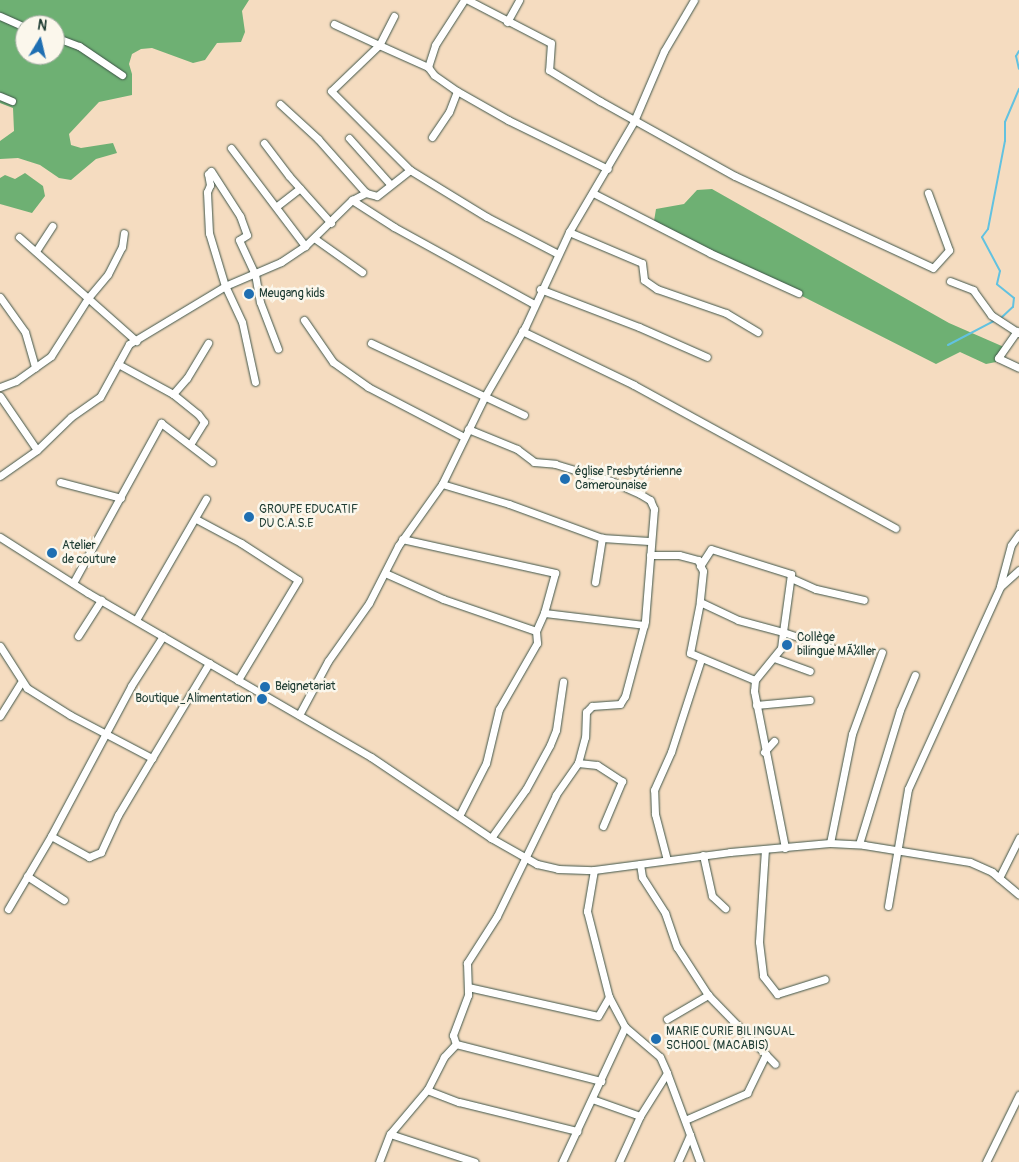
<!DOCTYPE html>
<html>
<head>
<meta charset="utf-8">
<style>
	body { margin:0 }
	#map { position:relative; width:1019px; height:1162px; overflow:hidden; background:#f5dcc0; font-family:Pangolin,sans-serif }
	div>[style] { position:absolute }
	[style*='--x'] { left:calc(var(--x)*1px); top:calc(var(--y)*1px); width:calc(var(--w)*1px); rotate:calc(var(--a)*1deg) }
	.forest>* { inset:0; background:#6eb073 }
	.stream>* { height:2px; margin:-1px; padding:0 1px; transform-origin:1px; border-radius:1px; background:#62c2e0 }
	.roads { filter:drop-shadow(0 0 1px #3f5549) drop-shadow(0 0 1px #3f5549) }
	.minor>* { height:7px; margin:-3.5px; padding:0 3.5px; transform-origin:3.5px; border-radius:3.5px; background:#fff }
	.dots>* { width:14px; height:14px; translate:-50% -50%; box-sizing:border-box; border:2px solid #fbf7ec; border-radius:50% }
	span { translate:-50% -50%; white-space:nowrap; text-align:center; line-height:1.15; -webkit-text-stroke:5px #fbf7ec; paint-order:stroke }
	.poi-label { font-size:12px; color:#1f3d34 }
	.left { translate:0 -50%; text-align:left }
	.right { translate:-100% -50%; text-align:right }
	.north { position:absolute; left:15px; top:15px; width:50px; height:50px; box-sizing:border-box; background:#fbf7ec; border:1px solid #a3ada2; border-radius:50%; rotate:9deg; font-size:14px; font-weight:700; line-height:20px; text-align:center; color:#1f3d34 }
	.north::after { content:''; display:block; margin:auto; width:18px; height:22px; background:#1f6fb2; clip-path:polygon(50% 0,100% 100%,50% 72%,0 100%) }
</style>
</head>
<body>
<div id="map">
	<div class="forest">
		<div style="clip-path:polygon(evenodd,0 0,249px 0,242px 11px,245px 32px,241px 42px,217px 43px,205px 60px,193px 63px,152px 48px,141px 49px,132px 54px,129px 64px,132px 74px,132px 95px,99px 102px,69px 134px,71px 145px,81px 148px,113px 143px,117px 153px,96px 159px,71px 180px,59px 178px,40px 165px,18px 158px,0 159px,0 141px,14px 131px,13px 108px,0 103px,0 0,25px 25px,55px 25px,55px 55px,25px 55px,25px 25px)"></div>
		<div style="clip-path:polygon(25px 173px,43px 186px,45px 196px,32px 213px,0 204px,0 178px,5px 175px,15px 179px)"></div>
		<div style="clip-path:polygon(712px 189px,949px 323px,1004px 347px,996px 362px,986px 364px,960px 352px,936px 364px,654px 221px,656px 209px,684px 204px,697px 190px)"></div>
	</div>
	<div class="stream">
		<div style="--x:1019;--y:51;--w:6;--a:121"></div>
		<div style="--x:1016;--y:56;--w:13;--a:77"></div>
		<div style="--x:1001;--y:318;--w:16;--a:-43"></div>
		<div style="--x:1013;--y:307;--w:9;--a:-84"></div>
		<div style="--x:1014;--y:298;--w:22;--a:-141"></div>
		<div style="--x:997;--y:284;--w:13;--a:-77"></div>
		<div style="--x:1000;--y:271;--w:38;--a:-118"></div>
		<div style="--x:982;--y:237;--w:10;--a:-53"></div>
		<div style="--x:988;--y:229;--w:90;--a:-79.1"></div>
		<div style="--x:1005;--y:141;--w:19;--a:-90"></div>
		<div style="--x:1005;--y:122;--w:36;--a:-67"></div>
		<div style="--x:948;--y:345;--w:52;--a:-27.6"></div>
	</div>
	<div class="roads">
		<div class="minor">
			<div style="--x:468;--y:0;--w:93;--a:27.4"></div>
			<div style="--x:551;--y:43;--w:27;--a:94"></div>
			<div style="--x:549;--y:70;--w:60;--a:31.3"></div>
			<div style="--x:600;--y:101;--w:154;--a:29.1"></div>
			<div style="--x:735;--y:176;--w:218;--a:24.9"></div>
			<div style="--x:933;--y:268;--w:24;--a:-48"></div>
			<div style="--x:949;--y:250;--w:61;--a:-110.2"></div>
			<div style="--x:0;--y:16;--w:27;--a:24"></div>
			<div style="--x:394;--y:16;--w:33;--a:117"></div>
			<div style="--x:379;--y:45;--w:54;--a:24.2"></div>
			<div style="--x:428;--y:67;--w:10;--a:53"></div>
			<div style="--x:434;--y:75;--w:28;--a:35"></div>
			<div style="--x:457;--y:91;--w:59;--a:29.6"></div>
			<div style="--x:508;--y:120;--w:111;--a:26.1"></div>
			<div style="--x:507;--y:22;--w:25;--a:-61"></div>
			<div style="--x:334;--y:24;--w:50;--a:25"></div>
			<div style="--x:379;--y:45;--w:66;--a:136.2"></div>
			<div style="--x:331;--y:91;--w:112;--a:45"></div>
			<div style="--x:410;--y:170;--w:90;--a:31.4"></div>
			<div style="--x:487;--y:217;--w:80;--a:27.5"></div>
			<div style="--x:55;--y:37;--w:26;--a:21"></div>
			<div style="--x:79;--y:46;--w:52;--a:34"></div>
			<div style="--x:428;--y:67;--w:23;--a:-72"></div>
			<div style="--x:435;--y:45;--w:54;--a:-57.2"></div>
			<div style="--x:0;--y:96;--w:13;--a:23"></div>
			<div style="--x:280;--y:104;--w:52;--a:42.6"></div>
			<div style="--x:318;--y:139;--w:72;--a:48.4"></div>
			<div style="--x:432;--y:137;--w:30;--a:-56"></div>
			<div style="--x:449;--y:112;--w:22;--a:-69"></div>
			<div style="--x:349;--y:138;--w:62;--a:48.3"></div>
			<div style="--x:264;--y:143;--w:41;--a:52.9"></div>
			<div style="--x:289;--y:176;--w:63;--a:48.2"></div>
			<div style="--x:231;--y:148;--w:123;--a:52.9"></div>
			<div style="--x:593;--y:193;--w:131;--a:27.1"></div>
			<div style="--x:710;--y:253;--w:97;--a:24.4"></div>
			<div style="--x:352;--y:200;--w:50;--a:32.7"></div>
			<div style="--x:394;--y:227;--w:160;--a:28.8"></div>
			<div style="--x:277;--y:206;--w:29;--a:-38"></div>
			<div style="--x:569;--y:232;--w:79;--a:23"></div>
			<div style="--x:642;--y:263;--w:17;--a:83"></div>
			<div style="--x:644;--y:280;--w:16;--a:35"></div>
			<div style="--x:657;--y:289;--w:73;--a:19.2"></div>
			<div style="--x:726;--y:313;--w:37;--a:31"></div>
			<div style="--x:19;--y:237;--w:157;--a:41.6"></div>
			<div style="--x:314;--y:238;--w:59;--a:35.3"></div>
			<div style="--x:36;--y:251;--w:30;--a:-57"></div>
			<div style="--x:950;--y:281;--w:25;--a:21"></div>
			<div style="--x:973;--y:290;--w:31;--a:54"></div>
			<div style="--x:991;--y:315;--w:33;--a:33"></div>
			<div style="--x:540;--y:289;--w:106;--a:21"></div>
			<div style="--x:639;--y:327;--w:74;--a:23.8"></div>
			<div style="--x:0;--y:297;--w:43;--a:54.5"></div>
			<div style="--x:25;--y:332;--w:37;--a:74"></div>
			<div style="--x:304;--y:320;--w:51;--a:55.4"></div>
			<div style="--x:333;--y:362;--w:43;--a:35.5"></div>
			<div style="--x:368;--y:387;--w:108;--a:27.5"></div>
			<div style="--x:522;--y:331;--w:124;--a:25.7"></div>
			<div style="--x:634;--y:385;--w:298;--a:28.7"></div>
			<div style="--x:1017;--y:331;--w:33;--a:125"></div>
			<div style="--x:998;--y:358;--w:23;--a:25"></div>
			<div style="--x:371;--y:343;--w:169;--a:25.2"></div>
			<div style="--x:118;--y:364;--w:63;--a:28.6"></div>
			<div style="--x:173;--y:394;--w:32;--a:39"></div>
			<div style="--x:198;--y:414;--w:10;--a:53"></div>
			<div style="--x:204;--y:422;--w:26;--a:122"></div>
			<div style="--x:255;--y:382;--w:61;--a:-102.2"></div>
			<div style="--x:242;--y:322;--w:40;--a:-115"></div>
			<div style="--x:225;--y:286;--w:55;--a:-106.8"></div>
			<div style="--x:209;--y:233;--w:41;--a:-92.8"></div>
			<div style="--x:207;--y:192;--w:8;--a:-67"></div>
			<div style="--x:210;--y:185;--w:11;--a:-100"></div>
			<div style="--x:208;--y:174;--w:4;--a:-45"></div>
			<div style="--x:211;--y:171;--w:54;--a:57.2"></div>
			<div style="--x:240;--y:216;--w:20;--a:70"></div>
			<div style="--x:247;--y:235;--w:9;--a:148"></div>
			<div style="--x:239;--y:240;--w:38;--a:65"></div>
			<div style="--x:255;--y:274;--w:28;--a:80"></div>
			<div style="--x:260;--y:302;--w:50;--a:69"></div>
			<div style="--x:0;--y:387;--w:17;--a:-21"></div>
			<div style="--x:16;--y:381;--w:43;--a:-35.5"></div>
			<div style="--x:51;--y:356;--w:69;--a:-57.5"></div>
			<div style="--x:88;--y:298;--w:31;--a:-50"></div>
			<div style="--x:108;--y:274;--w:30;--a:-63"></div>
			<div style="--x:122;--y:247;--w:14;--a:-82"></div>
			<div style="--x:173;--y:394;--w:21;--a:-49"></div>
			<div style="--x:187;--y:378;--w:41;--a:-59"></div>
			<div style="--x:0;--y:396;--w:65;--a:55.6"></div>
			<div style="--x:468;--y:429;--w:53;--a:22.2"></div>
			<div style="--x:517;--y:449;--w:21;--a:37"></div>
			<div style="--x:534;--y:462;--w:21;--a:5"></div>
			<div style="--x:555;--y:464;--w:59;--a:16.9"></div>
			<div style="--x:611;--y:481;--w:32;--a:24"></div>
			<div style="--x:640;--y:494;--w:12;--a:31"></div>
			<div style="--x:650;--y:500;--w:10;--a:66"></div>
			<div style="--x:654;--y:509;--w:112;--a:94.6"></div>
			<div style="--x:645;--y:621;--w:78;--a:104.9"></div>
			<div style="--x:625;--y:696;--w:9;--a:122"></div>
			<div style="--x:620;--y:704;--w:28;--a:176"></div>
			<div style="--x:592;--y:706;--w:8;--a:135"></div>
			<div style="--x:586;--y:712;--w:25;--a:92"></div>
			<div style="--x:585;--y:737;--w:27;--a:105"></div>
			<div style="--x:578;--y:763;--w:39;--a:125"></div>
			<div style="--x:556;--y:795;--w:135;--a:116"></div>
			<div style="--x:497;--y:916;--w:56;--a:122.6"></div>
			<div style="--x:467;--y:963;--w:32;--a:88"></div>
			<div style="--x:468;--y:995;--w:43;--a:110.6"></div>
			<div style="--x:453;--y:1035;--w:9;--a:72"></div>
			<div style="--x:456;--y:1044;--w:150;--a:14.3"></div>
			<div style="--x:0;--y:476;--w:45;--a:-35.1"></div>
			<div style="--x:37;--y:450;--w:47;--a:-44.1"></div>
			<div style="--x:71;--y:417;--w:35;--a:-35"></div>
			<div style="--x:100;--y:397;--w:60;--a:-61.3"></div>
			<div style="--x:129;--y:344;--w:112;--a:-31.1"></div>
			<div style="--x:225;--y:286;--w:61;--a:-23.2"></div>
			<div style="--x:281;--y:262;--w:29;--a:-34"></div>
			<div style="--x:305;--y:246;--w:66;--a:-44.4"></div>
			<div style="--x:352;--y:200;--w:16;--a:-27"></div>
			<div style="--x:366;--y:193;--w:11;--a:15"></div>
			<div style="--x:377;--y:196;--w:42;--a:-38.2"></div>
			<div style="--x:60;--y:482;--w:63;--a:14.7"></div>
			<div style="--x:442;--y:484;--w:70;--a:16.6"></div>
			<div style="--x:509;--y:504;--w:99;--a:20.1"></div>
			<div style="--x:196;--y:519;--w:51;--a:28.1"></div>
			<div style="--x:241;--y:543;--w:68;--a:33"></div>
			<div style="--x:298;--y:580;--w:117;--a:121"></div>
			<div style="--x:0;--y:537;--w:104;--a:32.5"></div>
			<div style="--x:88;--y:593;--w:327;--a:30.1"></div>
			<div style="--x:371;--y:757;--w:145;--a:34"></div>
			<div style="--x:491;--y:838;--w:53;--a:29.5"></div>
			<div style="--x:537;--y:864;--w:22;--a:13"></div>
			<div style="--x:558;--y:869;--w:36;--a:2"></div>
			<div style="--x:594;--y:870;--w:137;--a:-7.5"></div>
			<div style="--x:730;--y:852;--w:100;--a:-5.1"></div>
			<div style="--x:830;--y:843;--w:34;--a:3"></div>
			<div style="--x:864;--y:845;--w:107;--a:9.1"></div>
			<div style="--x:970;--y:862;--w:24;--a:24"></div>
			<div style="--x:992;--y:872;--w:35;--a:40"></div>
			<div style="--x:402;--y:539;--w:157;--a:12.5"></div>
			<div style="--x:555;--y:573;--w:41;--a:105.4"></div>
			<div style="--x:650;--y:555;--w:29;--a:0"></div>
			<div style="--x:679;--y:555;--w:20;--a:15"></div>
			<div style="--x:698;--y:560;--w:12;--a:66"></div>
			<div style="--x:703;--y:571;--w:31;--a:96"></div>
			<div style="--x:700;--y:602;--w:42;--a:25.3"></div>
			<div style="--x:738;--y:620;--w:47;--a:14.9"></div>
			<div style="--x:783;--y:632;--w:16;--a:97"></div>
			<div style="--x:781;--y:648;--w:41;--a:129.1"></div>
			<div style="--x:755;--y:680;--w:11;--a:95"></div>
			<div style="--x:754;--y:691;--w:160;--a:78.8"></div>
			<div style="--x:700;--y:566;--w:20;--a:-57"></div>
			<div style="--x:711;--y:549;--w:84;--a:17.4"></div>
			<div style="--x:791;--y:574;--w:59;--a:97.9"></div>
			<div style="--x:783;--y:632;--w:63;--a:18.4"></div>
			<div style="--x:385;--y:573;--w:64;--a:24.1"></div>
			<div style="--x:443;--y:599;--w:98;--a:19"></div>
			<div style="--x:536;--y:631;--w:12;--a:85"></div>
			<div style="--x:537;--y:643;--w:76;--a:119.9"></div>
			<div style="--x:499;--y:709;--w:56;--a:103.5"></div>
			<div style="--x:486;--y:763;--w:59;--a:117"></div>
			<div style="--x:791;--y:578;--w:27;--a:24"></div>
			<div style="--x:816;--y:589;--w:49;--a:12.9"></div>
			<div style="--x:595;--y:582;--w:45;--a:-81"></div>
			<div style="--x:602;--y:538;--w:47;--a:3.7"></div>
			<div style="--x:73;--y:583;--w:183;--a:-61.2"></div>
			<div style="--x:161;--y:423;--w:64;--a:37.4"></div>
			<div style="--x:1000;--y:586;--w:42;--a:-75"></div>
			<div style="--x:1011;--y:545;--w:14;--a:-54"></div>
			<div style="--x:700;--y:602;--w:52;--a:101.1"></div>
			<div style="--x:690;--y:653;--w:70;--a:22.6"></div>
			<div style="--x:136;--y:620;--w:140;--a:-60"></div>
			<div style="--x:536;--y:631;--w:20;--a:-66"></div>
			<div style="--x:544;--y:613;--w:101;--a:6.8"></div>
			<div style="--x:78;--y:636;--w:43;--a:-57.4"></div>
			<div style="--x:0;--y:646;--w:50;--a:57.3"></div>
			<div style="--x:27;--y:688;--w:51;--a:32.1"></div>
			<div style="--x:70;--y:715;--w:93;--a:27.7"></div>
			<div style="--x:152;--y:758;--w:66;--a:120.8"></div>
			<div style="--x:118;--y:815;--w:41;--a:114.7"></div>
			<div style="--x:101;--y:852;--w:13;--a:157"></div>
			<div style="--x:89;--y:857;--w:43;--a:-151.1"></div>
			<div style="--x:774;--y:658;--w:38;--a:20"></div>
			<div style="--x:756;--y:705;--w:54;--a:-5.3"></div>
			<div style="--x:299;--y:715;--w:61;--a:-61.8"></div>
			<div style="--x:328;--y:661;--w:71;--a:-54.7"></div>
			<div style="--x:369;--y:603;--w:64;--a:-63"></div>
			<div style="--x:398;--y:546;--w:76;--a:-54.6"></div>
			<div style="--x:442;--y:484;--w:98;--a:-64"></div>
			<div style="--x:485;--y:396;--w:80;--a:-59.9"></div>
			<div style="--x:525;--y:327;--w:105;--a:-65.1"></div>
			<div style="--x:569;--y:232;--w:129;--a:-59.6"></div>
			<div style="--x:634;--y:121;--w:76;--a:-66.8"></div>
			<div style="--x:664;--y:51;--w:59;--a:-59.5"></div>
			<div style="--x:0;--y:716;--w:39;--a:-58"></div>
			<div style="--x:764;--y:752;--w:15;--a:-48"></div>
			<div style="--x:152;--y:758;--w:111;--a:-59"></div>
			<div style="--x:578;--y:763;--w:19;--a:6"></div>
			<div style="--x:597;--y:765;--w:30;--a:33"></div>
			<div style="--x:622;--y:781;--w:49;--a:112.9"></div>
			<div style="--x:491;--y:838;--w:60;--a:-54.5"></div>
			<div style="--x:526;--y:789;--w:50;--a:-61.4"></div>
			<div style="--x:550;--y:745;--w:16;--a:-68"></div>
			<div style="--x:556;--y:730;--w:49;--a:-81.7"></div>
			<div style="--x:830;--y:843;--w:111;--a:-78.6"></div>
			<div style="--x:852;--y:734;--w:87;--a:-69.9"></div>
			<div style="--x:859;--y:844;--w:140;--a:-73"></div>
			<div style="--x:900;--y:710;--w:38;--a:-67"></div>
			<div style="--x:765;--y:849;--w:93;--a:93.7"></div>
			<div style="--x:759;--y:942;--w:34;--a:83"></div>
			<div style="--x:763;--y:976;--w:23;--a:52"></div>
			<div style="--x:777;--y:994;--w:50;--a:-17.4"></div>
			<div style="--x:703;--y:855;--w:42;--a:77.6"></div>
			<div style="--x:712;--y:896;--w:18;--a:43"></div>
			<div style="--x:667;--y:860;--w:48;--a:-104.6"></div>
			<div style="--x:655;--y:814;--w:24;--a:-92"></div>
			<div style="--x:654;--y:790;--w:42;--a:-65.9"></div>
			<div style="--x:671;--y:752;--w:98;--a:-72.1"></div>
			<div style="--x:640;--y:864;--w:13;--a:81"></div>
			<div style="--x:642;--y:877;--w:43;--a:57.4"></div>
			<div style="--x:665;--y:913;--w:36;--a:71"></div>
			<div style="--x:677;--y:947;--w:57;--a:57.1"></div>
			<div style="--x:708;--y:995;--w:96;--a:45.8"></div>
			<div style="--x:594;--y:870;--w:42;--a:99.7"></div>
			<div style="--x:587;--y:911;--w:89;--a:75.7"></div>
			<div style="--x:609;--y:997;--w:34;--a:62"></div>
			<div style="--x:625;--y:1027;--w:46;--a:40.6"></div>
			<div style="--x:660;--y:1057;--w:17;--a:66"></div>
			<div style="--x:667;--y:1073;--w:51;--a:122.1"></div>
			<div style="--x:640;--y:1116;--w:51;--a:114.5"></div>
			<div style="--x:27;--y:876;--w:44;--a:33"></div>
			<div style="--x:999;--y:878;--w:45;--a:-63.4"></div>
			<div style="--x:888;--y:906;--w:119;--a:-80.3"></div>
			<div style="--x:908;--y:789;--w:222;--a:-65.5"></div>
			<div style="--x:1000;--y:587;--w:25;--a:-42"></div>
			<div style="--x:8;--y:909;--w:85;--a:-59.5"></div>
			<div style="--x:51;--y:836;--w:170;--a:-61.9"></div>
			<div style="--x:131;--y:686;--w:59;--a:-57.4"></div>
			<div style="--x:468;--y:987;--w:133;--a:12.6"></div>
			<div style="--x:598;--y:1016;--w:22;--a:-60"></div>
			<div style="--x:667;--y:1019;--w:48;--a:-30.3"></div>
			<div style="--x:456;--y:1044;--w:18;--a:133"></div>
			<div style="--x:444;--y:1057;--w:37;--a:117"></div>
			<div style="--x:427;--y:1090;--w:57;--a:130.1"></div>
			<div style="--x:390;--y:1134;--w:89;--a:18.2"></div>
			<div style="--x:667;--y:1073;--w:66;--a:69.6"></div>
			<div style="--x:690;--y:1135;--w:30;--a:114"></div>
			<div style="--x:427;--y:1090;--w:34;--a:21"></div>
			<div style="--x:459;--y:1102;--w:122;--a:13.8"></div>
			<div style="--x:592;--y:1099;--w:51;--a:19.5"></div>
			<div style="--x:685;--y:1120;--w:68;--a:-23.5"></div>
			<div style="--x:747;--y:1093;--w:43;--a:-64"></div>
			<div style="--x:690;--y:1135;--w:29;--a:70"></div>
			<div style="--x:379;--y:1162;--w:30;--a:-69"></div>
			<div style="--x:562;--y:1162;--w:149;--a:-65"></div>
			<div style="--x:986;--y:1162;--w:75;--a:-63.8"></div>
		</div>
	</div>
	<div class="dots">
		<div style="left:249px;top:294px;background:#1f6fb2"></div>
		<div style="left:565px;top:479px;background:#1f6fb2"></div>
		<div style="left:249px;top:517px;background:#1f6fb2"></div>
		<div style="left:52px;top:553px;background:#1f6fb2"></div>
		<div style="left:787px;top:645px;background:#1f6fb2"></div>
		<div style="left:265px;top:687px;background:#1f6fb2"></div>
		<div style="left:262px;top:699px;background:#1f6fb2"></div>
		<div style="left:656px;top:1039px;background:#1f6fb2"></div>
	</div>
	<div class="poi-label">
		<span class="left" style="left:259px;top:294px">Meugang kids</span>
		<span class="left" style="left:575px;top:479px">église Presbytérienne<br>Camerounaise</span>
		<span class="left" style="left:259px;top:517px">GROUPE EDUCATIF<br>DU C.A.S.E</span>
		<span class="left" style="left:62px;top:553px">Atelier<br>de couture</span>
		<span class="left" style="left:797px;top:645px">Collège<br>bilingue MÃ¼ller</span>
		<span class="left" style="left:275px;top:687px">Beignetariat</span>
		<span class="right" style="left:252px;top:699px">Boutique_Alimentation</span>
		<span class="left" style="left:666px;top:1039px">MARIE CURIE BILINGUAL<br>SCHOOL (MACABIS)</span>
	</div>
	<div class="north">N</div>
</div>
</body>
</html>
